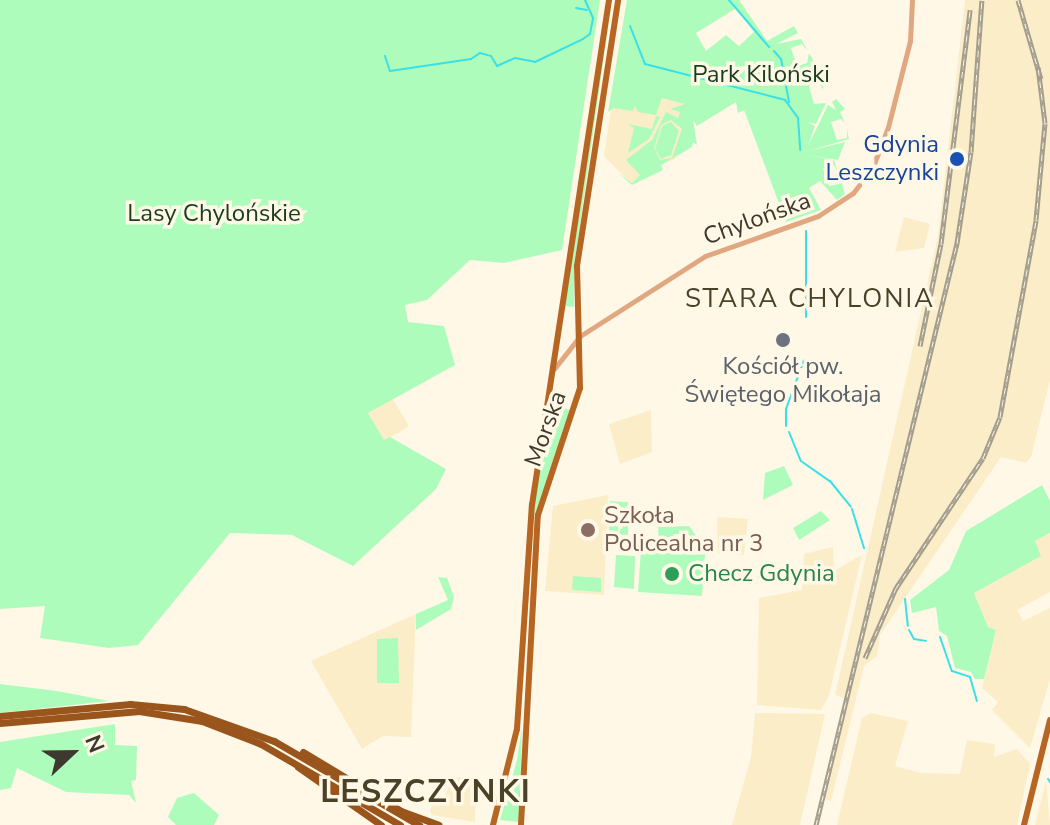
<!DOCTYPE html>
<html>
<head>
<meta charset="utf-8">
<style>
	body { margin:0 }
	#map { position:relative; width:1050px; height:825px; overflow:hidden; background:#fff8e6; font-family:"Nunito Sans",sans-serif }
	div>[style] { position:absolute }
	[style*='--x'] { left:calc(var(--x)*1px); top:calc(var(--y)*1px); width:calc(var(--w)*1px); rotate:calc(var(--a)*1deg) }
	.built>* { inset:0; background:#fcedc9 }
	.green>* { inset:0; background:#aefcbb }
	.stream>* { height:2px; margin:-1px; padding:0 1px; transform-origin:1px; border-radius:1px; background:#3ae0e6 }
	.minor>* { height:5px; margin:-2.5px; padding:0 2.5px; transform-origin:2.5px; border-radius:2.5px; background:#e0a780 }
	.major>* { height:6px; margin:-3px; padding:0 3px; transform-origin:3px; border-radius:3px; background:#b66523 }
	.highway>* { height:7px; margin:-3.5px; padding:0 3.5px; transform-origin:3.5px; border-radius:3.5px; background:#9a551d }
	.rail>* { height:5px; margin-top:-2.5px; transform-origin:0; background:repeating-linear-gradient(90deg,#fff8e6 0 6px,#a39d8e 0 12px); box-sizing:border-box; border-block:2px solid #a39d8e }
	.dots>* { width:22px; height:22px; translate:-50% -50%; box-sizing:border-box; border:4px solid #fff8e6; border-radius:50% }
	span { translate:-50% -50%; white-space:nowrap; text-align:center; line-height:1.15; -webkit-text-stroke:7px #fff8e6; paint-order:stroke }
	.park-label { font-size:24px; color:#193d21 }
	.transit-label { font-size:24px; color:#164399 }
	.right { translate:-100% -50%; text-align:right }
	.street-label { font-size:24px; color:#3e392e }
	.worship-label { font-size:24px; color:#5b616d }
	.education-label { font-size:24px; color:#785e54 }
	.left { translate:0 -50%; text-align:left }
	.leisure-label { font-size:24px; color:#27864d }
	.neighbourhood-label { font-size:26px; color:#4b4129; letter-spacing:2px }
	.district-label { font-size:32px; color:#4b4129; font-weight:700; letter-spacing:2px }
	.north { position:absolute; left:32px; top:713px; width:80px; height:80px; -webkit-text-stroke:6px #fff8e6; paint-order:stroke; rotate:68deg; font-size:22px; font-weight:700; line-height:32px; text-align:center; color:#3e392e }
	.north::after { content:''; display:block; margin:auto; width:28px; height:36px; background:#3e392e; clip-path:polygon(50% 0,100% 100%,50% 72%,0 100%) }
</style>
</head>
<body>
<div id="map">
	<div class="built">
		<div style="clip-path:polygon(965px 0,1050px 0,1050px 380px,1031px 457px,1026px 463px,1001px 457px,880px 635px,877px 656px,864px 666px,831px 801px,824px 799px,848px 699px,835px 695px,938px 236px)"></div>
		<div style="clip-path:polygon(615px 83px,684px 101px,689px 122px,690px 143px,675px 159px,660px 165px,654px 162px,631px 184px,604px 156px)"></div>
		<div style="clip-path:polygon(904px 217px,930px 224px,924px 248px,895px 252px)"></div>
		<div style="clip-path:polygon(392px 398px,409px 426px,384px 441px,368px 413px)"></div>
		<div style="clip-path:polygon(651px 410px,652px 452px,620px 464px,609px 424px)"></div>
		<div style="clip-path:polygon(608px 495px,604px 595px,545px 591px,553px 506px)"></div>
		<div style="clip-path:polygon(717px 517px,748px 519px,744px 555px,718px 554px)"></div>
		<div style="clip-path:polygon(1050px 533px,1050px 592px,1017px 610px,1023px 621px,1050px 608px,1050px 679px,1030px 748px,992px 710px,998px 702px,982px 688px,996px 630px,988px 628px,974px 593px,1040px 556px,1035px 541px)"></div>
		<div style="clip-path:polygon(833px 547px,834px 571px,862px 555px,829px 695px,821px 710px,757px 705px,759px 598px,802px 590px,804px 554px)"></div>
		<div style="clip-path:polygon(416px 614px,411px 737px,383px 736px,362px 749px,311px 661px)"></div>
		<div style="clip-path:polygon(755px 713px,825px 714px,800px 825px,732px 825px,751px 757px)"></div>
		<div style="clip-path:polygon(871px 713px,908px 721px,895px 766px,921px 773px,960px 774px,967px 740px,995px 744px,994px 757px,1017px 749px,1030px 764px,1017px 825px,837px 825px,862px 718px)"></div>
		<div style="clip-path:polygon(452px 777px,477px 778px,475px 822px,431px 815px,430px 805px,442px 805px)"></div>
		<div style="clip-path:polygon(1046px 781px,1050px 825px,1035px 825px)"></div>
	</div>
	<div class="green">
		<div style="clip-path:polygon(0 0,600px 0,562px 250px,504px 263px,470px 260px,427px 300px,405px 305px,408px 322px,444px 326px,455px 365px,368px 413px,384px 440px,390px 437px,446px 469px,436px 489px,353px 566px,292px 535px,230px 533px,138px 645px,109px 648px,40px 638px,45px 606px,0 609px)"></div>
		<div style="clip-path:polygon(612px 0,574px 267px,574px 307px,565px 306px)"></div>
		<div style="clip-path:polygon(evenodd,627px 0,728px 0,735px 9px,696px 33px,706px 51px,726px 35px,739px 46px,754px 32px,730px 0,739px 0,767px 41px,794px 26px,798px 33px,776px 44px,801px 39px,808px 51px,802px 44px,791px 48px,797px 66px,807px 63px,809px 53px,823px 78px,823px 90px,819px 82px,809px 86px,814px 104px,826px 103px,816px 124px,807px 122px,815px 126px,808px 146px,828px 105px,836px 110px,832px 102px,836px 99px,845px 109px,840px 112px,845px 123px,841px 119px,831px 122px,837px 140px,847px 138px,847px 129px,849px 139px,808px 151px,845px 142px,838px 160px,808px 155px,834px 160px,838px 172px,834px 165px,823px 168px,829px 186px,839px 184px,840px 177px,845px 194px,837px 200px,820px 181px,809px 188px,821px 210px,786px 222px,744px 110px,738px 113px,736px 102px,697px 126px,693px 120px,697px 145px,693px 142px,692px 147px,661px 165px,663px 170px,632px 185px,618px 173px,632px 183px,640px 175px,626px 160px,652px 140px,666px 112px,678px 118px,680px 112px,670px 109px,685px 104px,662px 98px,656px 115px,638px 112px,635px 106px,633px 111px,614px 108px,608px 112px,627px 0,671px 120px,682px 129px,672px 158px,660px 160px,654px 148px,661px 125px,671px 120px)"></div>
		<div style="clip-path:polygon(656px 116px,660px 117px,649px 139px,628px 153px,634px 128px,628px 124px,652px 129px)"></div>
		<div style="clip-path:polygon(671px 122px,679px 131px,671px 155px,661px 159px,655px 149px,662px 126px)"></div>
		<div style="clip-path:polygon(550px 404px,570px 410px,535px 514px,533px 513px)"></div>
		<div style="clip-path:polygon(784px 466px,793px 485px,763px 500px,765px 473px)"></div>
		<div style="clip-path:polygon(1042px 485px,1050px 501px,1050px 533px,1035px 541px,1041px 556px,974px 593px,988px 627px,996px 630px,984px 679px,975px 679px,971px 672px,955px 668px,947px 636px,939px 631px,936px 607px,912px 613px,910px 600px,949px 570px,966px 531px)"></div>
		<div style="clip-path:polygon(610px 501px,629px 502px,628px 535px,609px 534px)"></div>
		<div style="clip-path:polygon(821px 511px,830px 520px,799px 540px,793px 528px)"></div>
		<div style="clip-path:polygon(689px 526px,706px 549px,675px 545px,675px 537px,689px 537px,689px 534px,674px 534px,673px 544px,659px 545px,658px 527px)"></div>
		<div style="clip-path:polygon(641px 550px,705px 554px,702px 596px,638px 592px)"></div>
		<div style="clip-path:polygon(616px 555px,635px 556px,634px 589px,614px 587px)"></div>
		<div style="clip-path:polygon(573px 576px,601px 578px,601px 592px,572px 590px)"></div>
		<div style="clip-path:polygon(438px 577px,447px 578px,454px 597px,451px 609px,416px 630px,416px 614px,448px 600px)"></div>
		<div style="clip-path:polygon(398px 638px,399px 683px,377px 683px,377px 639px)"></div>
		<div style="clip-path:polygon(0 684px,57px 691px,109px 701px,0 713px)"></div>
		<div style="clip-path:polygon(115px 724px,115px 745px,137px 746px,136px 780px,131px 781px,136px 803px,129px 795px,66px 792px,17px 768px,11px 788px,0 790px,0 742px)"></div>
		<div style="clip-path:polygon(522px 726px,519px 822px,500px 820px,517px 760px)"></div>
		<div style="clip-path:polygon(194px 793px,219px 815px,214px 825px,176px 825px,168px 817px,177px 798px)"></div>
	</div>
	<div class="stream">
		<div style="--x:585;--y:0;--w:20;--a:66"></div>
		<div style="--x:729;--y:0;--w:62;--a:49.6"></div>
		<div style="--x:576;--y:8;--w:11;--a:10"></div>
		<div style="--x:630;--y:26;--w:41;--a:68.5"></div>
		<div style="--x:645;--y:64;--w:145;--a:14.4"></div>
		<div style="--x:785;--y:100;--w:22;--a:54"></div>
		<div style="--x:798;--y:118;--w:32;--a:86"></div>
		<div style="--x:774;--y:51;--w:11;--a:49"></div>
		<div style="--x:781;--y:59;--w:44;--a:79.5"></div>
		<div style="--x:385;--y:56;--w:16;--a:72"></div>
		<div style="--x:390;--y:71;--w:82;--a:-8.4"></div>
		<div style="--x:471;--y:59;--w:11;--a:-34"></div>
		<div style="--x:480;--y:53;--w:11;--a:15"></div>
		<div style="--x:491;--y:56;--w:12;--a:59"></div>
		<div style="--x:497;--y:66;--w:20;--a:-24"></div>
		<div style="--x:515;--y:58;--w:20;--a:11"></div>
		<div style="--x:535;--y:62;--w:53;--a:-25.6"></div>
		<div style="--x:583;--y:39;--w:9;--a:-36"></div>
		<div style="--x:590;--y:34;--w:16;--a:-79"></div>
		<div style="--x:806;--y:231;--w:86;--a:90"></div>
		<div style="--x:786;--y:426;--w:17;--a:-90"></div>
		<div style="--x:786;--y:409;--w:52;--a:-69.8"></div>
		<div style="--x:789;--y:432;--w:31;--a:68"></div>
		<div style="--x:801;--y:461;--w:35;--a:35"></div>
		<div style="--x:830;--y:481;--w:33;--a:51"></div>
		<div style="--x:852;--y:509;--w:41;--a:72.9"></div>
		<div style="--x:905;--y:599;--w:27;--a:84"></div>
		<div style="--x:909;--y:630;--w:10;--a:61"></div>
		<div style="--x:914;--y:639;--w:12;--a:9"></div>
		<div style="--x:940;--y:637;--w:36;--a:71"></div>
		<div style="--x:952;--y:671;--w:19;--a:18"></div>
		<div style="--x:970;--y:677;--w:25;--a:74"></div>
		<div style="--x:1048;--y:779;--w:4;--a:56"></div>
	</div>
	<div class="minor">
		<div style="--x:554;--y:369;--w:42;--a:-51.8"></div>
		<div style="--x:580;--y:336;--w:148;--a:-32.6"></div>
		<div style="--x:705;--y:256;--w:120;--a:-19.5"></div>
		<div style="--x:818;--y:216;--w:42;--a:-33.3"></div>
		<div style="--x:853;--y:193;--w:31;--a:-52"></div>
		<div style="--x:872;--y:169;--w:45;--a:-69.1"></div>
		<div style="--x:888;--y:127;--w:89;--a:-75.7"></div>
		<div style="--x:910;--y:41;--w:41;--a:-87.2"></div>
	</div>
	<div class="major">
		<div style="--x:493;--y:825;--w:99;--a:-76"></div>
		<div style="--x:517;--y:729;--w:225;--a:-86.2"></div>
		<div style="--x:532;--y:505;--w:511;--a:-81.33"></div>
		<div style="--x:521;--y:825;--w:310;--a:-86.9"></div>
		<div style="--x:538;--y:515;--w:134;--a:-71.7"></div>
		<div style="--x:580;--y:388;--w:122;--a:-91.4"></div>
		<div style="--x:577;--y:266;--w:269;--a:-81.2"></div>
		<div style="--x:1024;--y:825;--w:108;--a:-76.1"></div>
	</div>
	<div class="highway">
		<div style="--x:0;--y:716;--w:131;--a:-5.3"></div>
		<div style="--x:130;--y:704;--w:54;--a:5.3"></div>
		<div style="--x:184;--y:709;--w:96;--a:19.6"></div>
		<div style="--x:274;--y:741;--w:168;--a:30.1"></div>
		<div style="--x:0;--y:723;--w:140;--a:-4.9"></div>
		<div style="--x:139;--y:711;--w:64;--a:9"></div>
		<div style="--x:202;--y:721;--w:63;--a:21.3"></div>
		<div style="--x:261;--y:744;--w:161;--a:30.2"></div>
		<div style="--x:303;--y:752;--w:114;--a:31"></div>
		<div style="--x:401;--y:811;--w:40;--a:20.2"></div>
		<div style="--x:298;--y:767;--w:101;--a:34.9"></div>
	</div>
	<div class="rail">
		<div style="--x:1018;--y:0;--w:82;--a:73.8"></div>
		<div style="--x:920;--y:346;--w:104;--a:-78.4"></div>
		<div style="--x:941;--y:244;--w:236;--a:-82.9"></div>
		<div style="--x:865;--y:658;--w:77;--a:-66.1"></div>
		<div style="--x:896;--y:588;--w:156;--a:-56.2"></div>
		<div style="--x:983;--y:458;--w:44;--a:-67.5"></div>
		<div style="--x:1000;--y:417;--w:200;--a:-79.6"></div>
		<div style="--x:1036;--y:220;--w:97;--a:-84.7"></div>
		<div style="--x:1045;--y:123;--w:56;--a:-97.1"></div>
		<div style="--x:816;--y:825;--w:599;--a:-76.38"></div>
		<div style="--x:957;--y:243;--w:92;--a:-81.3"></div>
		<div style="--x:971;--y:152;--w:152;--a:-85.9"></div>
	</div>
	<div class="dots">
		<div style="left:957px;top:159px;background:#1a4fb4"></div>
		<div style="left:783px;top:340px;background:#6b7280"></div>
		<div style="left:588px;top:530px;background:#8d6e63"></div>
		<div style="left:672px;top:574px;background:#2e9e5b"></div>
	</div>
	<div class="park-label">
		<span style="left:761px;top:75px">Park Kiloński</span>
		<span style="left:214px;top:214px">Lasy Chylońskie</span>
	</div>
	<div class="transit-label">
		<span class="right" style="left:939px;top:159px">Gdynia<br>Leszczynki</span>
	</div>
	<div class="street-label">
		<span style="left:757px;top:219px;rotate:-20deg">Chylońska</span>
		<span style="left:546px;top:429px;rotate:-70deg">Morska</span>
	</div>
	<div class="worship-label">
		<span style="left:783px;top:381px">Kościół pw.<br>Świętego Mikołaja</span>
	</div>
	<div class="education-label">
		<span class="left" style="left:604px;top:530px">Szkoła<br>Policealna nr 3</span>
	</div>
	<div class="leisure-label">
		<span class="left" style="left:688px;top:574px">Checz Gdynia</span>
	</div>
	<div class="neighbourhood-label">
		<span style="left:810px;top:299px">STARA CHYLONIA</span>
	</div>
	<div class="district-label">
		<span style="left:426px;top:792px">LESZCZYNKI</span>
	</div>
	<div class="north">N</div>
</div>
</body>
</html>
